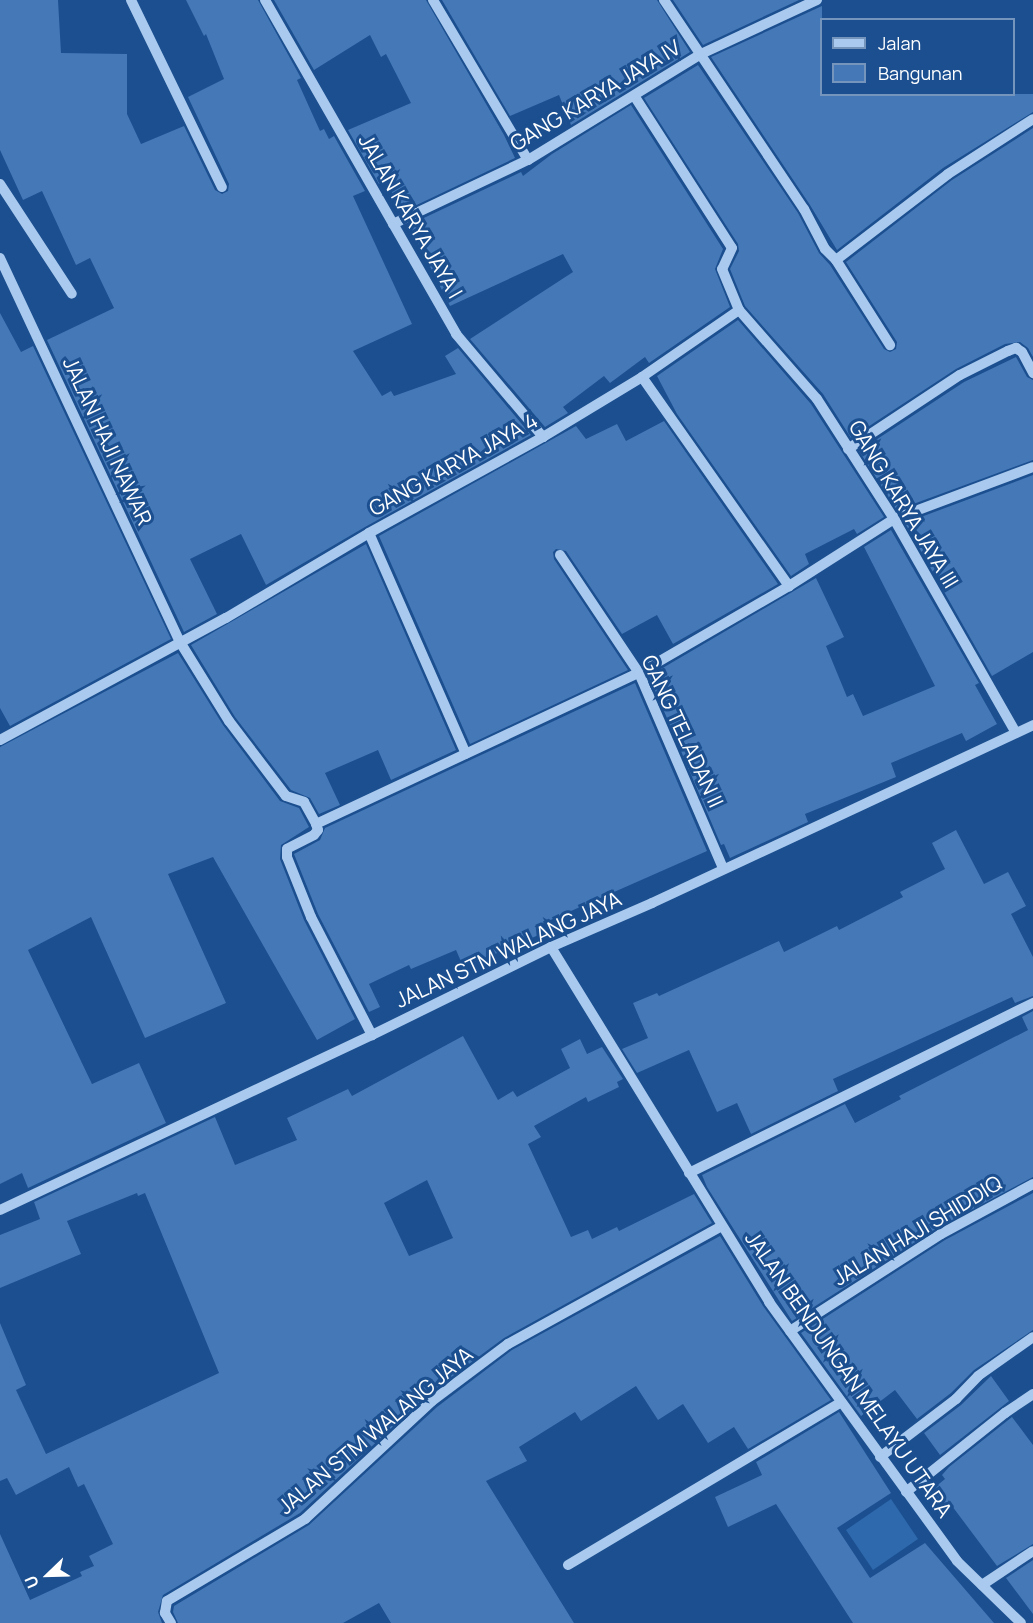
<!DOCTYPE html>
<html>
<head>
<meta charset="utf-8">
<style>
	body { margin:0 }
	#map { position:relative; width:1033px; height:1623px; overflow:hidden; background:#1b4f8f; font-family:Manrope,sans-serif }
	div>[style] { position:absolute }
	[style*='--x'] { left:calc(var(--x)*1px); top:calc(var(--y)*1px); width:calc(var(--w)*1px); rotate:calc(var(--a)*1deg) }
	.green>* { inset:0; background:#2e69ad }
	.building>* { inset:0; background:#4478b7 }
	.minor>* { height:10px; margin:-5px; padding:0 5px; transform-origin:5px; border-radius:5px; background:#a9c9ee }
	span { translate:-50% -50%; white-space:nowrap; text-align:center; line-height:1.15; -webkit-text-stroke:6px #1b4f8f; paint-order:stroke }
	.street-label { font-size:21px; color:#fff }
	.legend { position:absolute; left:820px; top:18px; width:195px; height:78px; box-sizing:border-box; background:#1b4f8f; border:2px solid #7695bc; margin:0; padding:8px 10px; list-style:none; font-size:18px; color:#fff }
	.legend li { display:flex; align-items:center; gap:12px; height:30px }
	.legend b { width:30px; border:2px solid #7695bc }
	.north { position:absolute; left:18px; top:1545px; width:60px; height:60px; -webkit-text-stroke:4px #1b4f8f; paint-order:stroke; rotate:247deg; font-size:16px; font-weight:700; line-height:24px; text-align:center; color:#fff }
	.north::after { content:''; display:block; margin:auto; width:21px; height:27px; background:#fff; clip-path:polygon(50% 0,100% 100%,50% 72%,0 100%) }
</style>
</head>
<body>
<div id="map">
	<div class="green">
		<div style="clip-path:polygon(891px 1499px,918px 1539px,873px 1570px,846px 1530px)"></div>
	</div>
	<div class="building">
		<div style="clip-path:polygon(0 0,58px 0,61px 53px,127px 54px,127px 114px,141px 144px,184px 126px,215px 190px,222px 194px,228px 191px,229px 184px,188px 97px,224px 79px,206px 34px,204px 36px,186px 0,258px 0,301px 78px,297px 80px,320px 131px,324px 129px,329px 139px,334px 136px,365px 191px,353px 196px,412px 324px,353px 351px,382px 396px,391px 391px,394px 396px,456px 374px,445px 356px,458px 348px,531px 435px,365px 527px,266px 585px,241px 534px,190px 559px,217px 614px,184px 632px,47px 340px,114px 308px,90px 258px,76px 265px,42px 191px,23px 200px,0 150px)"></div>
		<div style="clip-path:polygon(274px 0,426px 0,504px 135px,515px 158px,402px 212px,386px 181px,379px 184px,348px 130px,411px 103px,386px 54px,381px 57px,370px 35px,314px 70px)"></div>
		<div style="clip-path:polygon(442px 0,657px 0,690px 52px,571px 125px,559px 95px,510px 116px)"></div>
		<div style="clip-path:polygon(673px 0,799px 0,703px 45px)"></div>
		<div style="clip-path:polygon(822px 6px,822px 94px,1033px 94px,1033px 112px,943px 168px,837px 250px,810px 205px,711px 57px)"></div>
		<div style="clip-path:polygon(698px 65px,798px 213px,819px 253px,830px 265px,884px 349px,890px 352px,896px 349px,897px 342px,846px 262px,952px 180px,1033px 128px,1033px 357px,1028px 348px,1020px 342px,1005px 344px,956px 369px,851px 438px,823px 394px,745px 306px,730px 269px,739px 251px,738px 244px,644px 98px)"></div>
		<div style="clip-path:polygon(631px 105px,723px 249px,715px 269px,730px 307px,649px 363px,645px 357px,610px 383px,604px 376px,563px 407px,568px 413px,545px 427px,470px 339px,573px 272px,563px 254px,450px 306px,409px 225px,521px 172px,523px 176px,552px 154px)"></div>
		<div style="clip-path:polygon(0 313px,21px 352px,33px 346px,171px 639px,10px 726px,0 708px)"></div>
		<div style="clip-path:polygon(738px 320px,811px 404px,884px 517px,857px 534px,854px 529px,805px 554px,809px 564px,791px 576px,677px 414px,657px 376px)"></div>
		<div style="clip-path:polygon(1016px 357px,1027px 377px,1033px 380px,1033px 460px,897px 510px,859px 451px,964px 382px)"></div>
		<div style="clip-path:polygon(664px 421px,778px 584px,673px 644px,657px 615px,622px 634px,566px 551px,556px 549px,553px 552px,554px 559px,628px 670px,470px 744px,379px 536px,576px 426px,586px 439px,617px 424px,626px 441px)"></div>
		<div style="clip-path:polygon(1033px 475px,1033px 652px,992px 676px,905px 523px)"></div>
		<div style="clip-path:polygon(891px 530px,979px 683px,975px 685px,997px 724px,966px 741px,962px 733px,891px 763px,896px 777px,805px 814px,808px 822px,730px 858px,724px 844px,721px 845px,649px 676px,816px 578px,844px 637px,826px 646px,847px 697px,853px 694px,863px 716px,935px 686px,864px 547px)"></div>
		<div style="clip-path:polygon(366px 544px,456px 750px,391px 780px,378px 750px,325px 773px,340px 805px,319px 814px,310px 798px,291px 790px,235px 717px,191px 645px)"></div>
		<div style="clip-path:polygon(178px 653px,223px 725px,280px 801px,299px 808px,309px 827px,281px 845px,280px 859px,304px 920px,355px 1019px,317px 1040px,213px 857px,168px 874px,226px 1003px,145px 1038px,91px 917px,28px 950px,92px 1084px,139px 1063px,166px 1123px,28px 1188px,22px 1173px,0 1184px,0 747px)"></div>
		<div style="clip-path:polygon(635px 683px,707px 851px,537px 926px,541px 934px,495px 954px,463px 966px,456px 950px,411px 969px,409px 965px,369px 984px,380px 1007px,369px 1012px,318px 914px,294px 854px,320px 840px,325px 828px)"></div>
		<div style="clip-path:polygon(956px 830px,984px 884px,1008px 872px,1026px 906px,1011px 914px,1033px 957px,1033px 996px,1015px 1003px,1012px 997px,833px 1079px,838px 1091px,751px 1134px,737px 1103px,717px 1112px,689px 1050px,637px 1073px,622px 1049px,648px 1038px,633px 1003px,657px 993px,659px 996px,779px 941px,784px 952px,837px 926px,839px 930px,903px 897px,900px 892px,945px 869px,932px 843px)"></div>
		<div style="clip-path:polygon(1033px 1011px,1033px 1177px,937px 1228px,792px 1321px,707px 1187px,702px 1175px,845px 1104px,855px 1123px,901px 1099px,899px 1096px,1028px 1030px,1022px 1017px)"></div>
		<div style="clip-path:polygon(evenodd,463px 1036px,498px 1100px,513px 1091px,517px 1097px,570px 1068px,561px 1049px,580px 1039px,587px 1054px,602px 1047px,623px 1079px,617px 1082px,619px 1087px,588px 1102px,586px 1097px,534px 1126px,541px 1137px,528px 1144px,571px 1237px,588px 1230px,592px 1239px,617px 1227px,619px 1231px,694px 1194px,712px 1223px,504px 1338px,427px 1395px,300px 1513px,163px 1595px,158px 1612px,162px 1623px,0 1623px,0 1534px,30px 1600px,82px 1576px,80px 1572px,94px 1566px,89px 1556px,113px 1544px,84px 1484px,78px 1487px,69px 1467px,16px 1495px,7px 1478px,0 1481px,0 1323px,26px 1385px,16px 1390px,46px 1454px,219px 1373px,145px 1193px,138px 1196px,137px 1193px,67px 1221px,81px 1254px,0 1288px,0 1235px,40px 1219px,34px 1202px,215px 1117px,235px 1165px,297px 1140px,287px 1118px,348px 1089px,352px 1096px,463px 1036px,427px 1180px,453px 1238px,409px 1256px,384px 1203px,427px 1180px)"></div>
		<div style="clip-path:polygon(1033px 1193px,1033px 1330px,974px 1370px,951px 1393px,917px 1419px,895px 1390px,861px 1416px,801px 1333px,945px 1240px)"></div>
		<div style="clip-path:polygon(720px 1236px,763px 1306px,831px 1400px,748px 1449px,734px 1427px,708px 1443px,683px 1404px,658px 1420px,636px 1386px,581px 1421px,575px 1412px,519px 1447px,527px 1461px,486px 1481px,574px 1623px,391px 1623px,379px 1603px,343px 1623px,178px 1623px,173px 1612px,174px 1606px,309px 1525px,437px 1407px,512px 1350px)"></div>
		<div style="clip-path:polygon(991px 1376px,1009px 1401px,940px 1455px,924px 1433px,961px 1405px)"></div>
		<div style="clip-path:polygon(839px 1412px,891px 1493px,837px 1528px,870px 1578px,925px 1543px,994px 1623px,853px 1623px,776px 1504px,728px 1527px,715px 1497px,762px 1475px,756px 1462px)"></div>
		<div style="clip-path:polygon(1012px 1417px,1033px 1445px,1033px 1544px,997px 1566px,952px 1506px,944px 1511px,929px 1492px,945px 1479px,942px 1475px,949px 1467px)"></div>
		<div style="clip-path:polygon(1033px 1560px,1033px 1614px,1006px 1578px)"></div>
	</div>
	<div class="minor">
		<div style="--x:131;--y:0;--w:208;--a:64.1"></div>
		<div style="--x:265;--y:0;--w:385;--a:60.2"></div>
		<div style="--x:456;--y:334;--w:135;--a:49.8"></div>
		<div style="--x:433;--y:0;--w:186;--a:59.3"></div>
		<div style="--x:664;--y:0;--w:252;--a:56.2"></div>
		<div style="--x:804;--y:209;--w:45;--a:62.3"></div>
		<div style="--x:825;--y:249;--w:16;--a:45"></div>
		<div style="--x:836;--y:260;--w:141;--a:-37.5"></div>
		<div style="--x:948;--y:174;--w:101;--a:-32.9"></div>
		<div style="--x:635;--y:97;--w:179;--a:57.3"></div>
		<div style="--x:732;--y:248;--w:23;--a:115"></div>
		<div style="--x:722;--y:269;--w:44;--a:67.5"></div>
		<div style="--x:739;--y:310;--w:118;--a:48.8"></div>
		<div style="--x:817;--y:399;--w:143;--a:57.3"></div>
		<div style="--x:894;--y:519;--w:246;--a:60.3"></div>
		<div style="--x:0;--y:184;--w:131;--a:56.8"></div>
		<div style="--x:393;--y:224;--w:149;--a:-25.4"></div>
		<div style="--x:528;--y:160;--w:203;--a:-31.5"></div>
		<div style="--x:701;--y:54;--w:128;--a:-25"></div>
		<div style="--x:0;--y:258;--w:424;--a:64.9"></div>
		<div style="--x:180;--y:642;--w:93;--a:58.2"></div>
		<div style="--x:229;--y:721;--w:94;--a:52.8"></div>
		<div style="--x:286;--y:796;--w:19;--a:18"></div>
		<div style="--x:304;--y:802;--w:25;--a:61"></div>
		<div style="--x:316;--y:824;--w:6;--a:72"></div>
		<div style="--x:318;--y:830;--w:6;--a:129"></div>
		<div style="--x:314;--y:835;--w:30;--a:153"></div>
		<div style="--x:287;--y:849;--w:8;--a:90"></div>
		<div style="--x:287;--y:857;--w:65;--a:68.2"></div>
		<div style="--x:311;--y:917;--w:133;--a:62.7"></div>
		<div style="--x:836;--y:260;--w:101;--a:57.6"></div>
		<div style="--x:642;--y:377;--w:256;--a:54.9"></div>
		<div style="--x:789;--y:586;--w:125;--a:-32.5"></div>
		<div style="--x:894;--y:519;--w:148;--a:-20.5"></div>
		<div style="--x:848;--y:449;--w:134;--a:-33.5"></div>
		<div style="--x:960;--y:375;--w:54;--a:-26.6"></div>
		<div style="--x:1008;--y:351;--w:9;--a:-21"></div>
		<div style="--x:1016;--y:348;--w:7;--a:34"></div>
		<div style="--x:1022;--y:352;--w:24;--a:62"></div>
		<div style="--x:369;--y:533;--w:241;--a:66.3"></div>
		<div style="--x:560;--y:555;--w:142;--a:56.2"></div>
		<div style="--x:639;--y:673;--w:212;--a:66.7"></div>
		<div style="--x:0;--y:740;--w:257;--a:-28.4"></div>
		<div style="--x:226;--y:618;--w:166;--a:-30.7"></div>
		<div style="--x:369;--y:533;--w:199;--a:-28.9"></div>
		<div style="--x:543;--y:437;--w:116;--a:-31.2"></div>
		<div style="--x:642;--y:377;--w:118;--a:-34.6"></div>
		<div style="--x:316;--y:824;--w:357;--a:-25.1"></div>
		<div style="--x:639;--y:673;--w:173;--a:-30.1"></div>
		<div style="--x:551;--y:947;--w:417;--a:58.4"></div>
		<div style="--x:769;--y:1302;--w:320;--a:54"></div>
		<div style="--x:957;--y:1561;--w:89;--a:44.1"></div>
		<div style="--x:689;--y:1173;--w:384;--a:-26.3"></div>
		<div style="--x:0;--y:1210;--w:411;--a:-25.2"></div>
		<div style="--x:372;--y:1035;--w:199;--a:-26.2"></div>
		<div style="--x:551;--y:947;--w:110;--a:-23.5"></div>
		<div style="--x:652;--y:903;--w:421;--a:-25"></div>
		<div style="--x:790;--y:1331;--w:179;--a:-32.7"></div>
		<div style="--x:941;--y:1234;--w:105;--a:-28.5"></div>
		<div style="--x:880;--y:1457;--w:96;--a:-37.3"></div>
		<div style="--x:956;--y:1399;--w:32;--a:-46"></div>
		<div style="--x:978;--y:1376;--w:67;--a:-35.3"></div>
		<div style="--x:906;--y:1492;--w:127;--a:-38.6"></div>
		<div style="--x:1005;--y:1413;--w:34;--a:-34"></div>
		<div style="--x:568;--y:1565;--w:318;--a:-30.8"></div>
		<div style="--x:982;--y:1585;--w:61;--a:-33.7"></div>
		<div style="--x:171;--y:1623;--w:12;--a:-121"></div>
		<div style="--x:165;--y:1613;--w:12;--a:-81"></div>
		<div style="--x:167;--y:1601;--w:161;--a:-30.7"></div>
		<div style="--x:305;--y:1519;--w:173;--a:-42.9"></div>
		<div style="--x:432;--y:1401;--w:95;--a:-36.9"></div>
		<div style="--x:508;--y:1344;--w:244;--a:-28.9"></div>
	</div>
	<div class="street-label">
		<span style="left:595px;top:95px;rotate:-31deg">GANG KARYA JAYA IV</span>
		<span style="left:411px;top:216px;rotate:60deg">JALAN KARYA JAYA I</span>
		<span style="left:108px;top:441px;rotate:65deg">JALAN HAJI NAWAR</span>
		<span style="left:453px;top:464px;rotate:-29deg">GANG KARYA JAYA 4</span>
		<span style="left:904px;top:504px;rotate:59deg">GANG KARYA JAYA III</span>
		<span style="left:683px;top:731px;rotate:65deg">GANG TELADAN II</span>
		<span style="left:508px;top:949px;rotate:-25deg">JALAN STM WALANG JAYA</span>
		<span style="left:917px;top:1230px;rotate:-31deg">JALAN HAJI SHIDDIQ</span>
		<span style="left:849px;top:1374px;rotate:55deg">JALAN BENDUNGAN MELAYU UTARA</span>
		<span style="left:375px;top:1430px;rotate:-40deg">JALAN STM WALANG JAYA</span>
	</div>
	<ul class="legend">
	<li><b style="height:8px;background:#a9c9ee"></b>Jalan</li>
	<li><b style="height:16px;background:#4478b7"></b>Bangunan</li>
	</ul>
	<div class="north">U</div>
</div>
</body>
</html>
